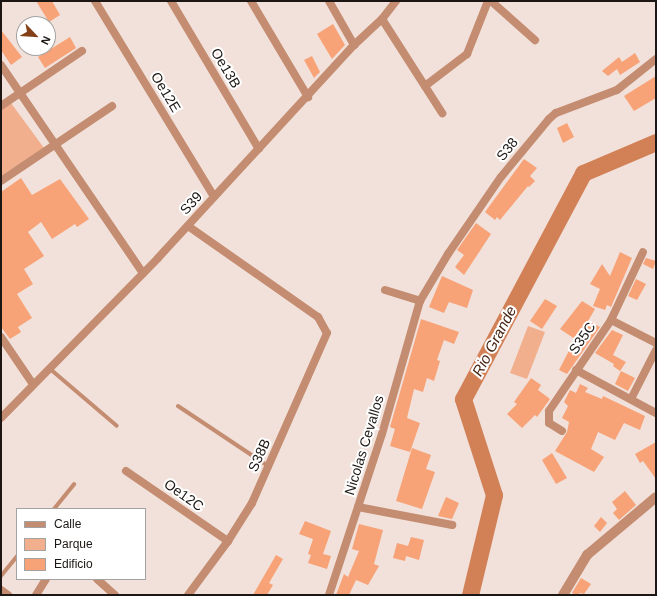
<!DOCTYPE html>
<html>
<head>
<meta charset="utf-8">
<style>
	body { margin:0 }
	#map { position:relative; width:657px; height:596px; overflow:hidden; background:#f1e1da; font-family:Arial,sans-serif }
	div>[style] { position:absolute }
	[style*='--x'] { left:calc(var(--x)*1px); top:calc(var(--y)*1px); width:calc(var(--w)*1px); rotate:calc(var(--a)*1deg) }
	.green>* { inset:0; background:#f1af8e }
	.river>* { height:17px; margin:-8.5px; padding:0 8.5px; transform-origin:8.5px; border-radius:8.5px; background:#d28157 }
	.building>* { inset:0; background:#f7a277 }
	.service>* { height:4px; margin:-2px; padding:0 2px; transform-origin:2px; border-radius:2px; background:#c48c70 }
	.minor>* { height:8px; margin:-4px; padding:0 4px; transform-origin:4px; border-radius:4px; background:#c48c70 }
	.tertiary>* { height:10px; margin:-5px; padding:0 5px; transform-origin:5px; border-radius:5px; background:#c48c70 }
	span { translate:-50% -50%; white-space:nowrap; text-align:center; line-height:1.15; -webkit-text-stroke:4px #fff; paint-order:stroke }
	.street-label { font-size:14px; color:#1c1714 }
	.water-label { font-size:15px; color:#462412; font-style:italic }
	.frame { position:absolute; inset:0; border:2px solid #1c1714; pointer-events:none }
	.legend { position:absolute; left:16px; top:508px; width:130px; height:72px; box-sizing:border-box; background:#fff; border:1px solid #a4a2a1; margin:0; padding:5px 7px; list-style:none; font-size:12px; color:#1c1714 }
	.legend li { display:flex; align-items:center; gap:8px; height:20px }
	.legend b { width:20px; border:1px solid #a4a2a1 }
	.north { position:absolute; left:16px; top:16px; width:40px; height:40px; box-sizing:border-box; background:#fff; border:1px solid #a4a2a1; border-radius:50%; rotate:115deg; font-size:11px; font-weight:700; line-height:16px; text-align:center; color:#1c1714 }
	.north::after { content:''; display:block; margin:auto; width:14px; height:18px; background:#854017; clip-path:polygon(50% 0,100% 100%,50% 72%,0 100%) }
</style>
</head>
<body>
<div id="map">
	<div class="green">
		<div style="clip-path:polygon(11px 103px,44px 148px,1px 176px,1px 110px)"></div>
		<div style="clip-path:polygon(528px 326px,545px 332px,527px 379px,510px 373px)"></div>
	</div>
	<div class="river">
		<div style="--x:470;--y:595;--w:103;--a:-76.5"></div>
		<div style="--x:494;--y:495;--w:101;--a:-107.9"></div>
		<div style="--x:463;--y:399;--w:256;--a:-62"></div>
		<div style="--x:583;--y:173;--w:79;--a:-23"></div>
	</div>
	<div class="building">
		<div style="clip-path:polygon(36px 1px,52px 1px,60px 15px,49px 22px)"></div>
		<div style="clip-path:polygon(333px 24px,345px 45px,332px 59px,317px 34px)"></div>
		<div style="clip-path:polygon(1px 30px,22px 57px,11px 65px,1px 50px)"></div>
		<div style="clip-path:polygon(70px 37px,76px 48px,45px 68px,38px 57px)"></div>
		<div style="clip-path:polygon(635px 53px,640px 62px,620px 75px,617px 69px,608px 76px,602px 71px,619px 57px,622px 62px)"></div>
		<div style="clip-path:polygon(312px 56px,320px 72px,314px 78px,304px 60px)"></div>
		<div style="clip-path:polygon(656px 76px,656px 98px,634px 111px,624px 96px)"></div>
		<div style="clip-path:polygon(567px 123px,574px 137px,563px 143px,557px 128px)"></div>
		<div style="clip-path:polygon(524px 159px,537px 168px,530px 176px,535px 181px,529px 187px,528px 186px,500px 220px,497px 217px,495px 220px,485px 212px)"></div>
		<div style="clip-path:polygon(21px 178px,32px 195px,60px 179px,89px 219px,77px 227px,75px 224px,52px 239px,41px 222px,28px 232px,44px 256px,24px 269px,33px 284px,17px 294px,32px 318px,18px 327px,21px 332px,10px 339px,1px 327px,1px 192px)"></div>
		<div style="clip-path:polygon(476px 223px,491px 234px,464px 275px,455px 267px,464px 255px,457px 250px)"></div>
		<div style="clip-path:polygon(620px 252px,632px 258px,611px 307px,607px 305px,605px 310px,593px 306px,600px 289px,590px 284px,602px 264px,610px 276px)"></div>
		<div style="clip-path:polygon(646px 258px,656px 261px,653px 269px,643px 264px)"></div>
		<div style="clip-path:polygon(442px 276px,473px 290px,467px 308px,449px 302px,444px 313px,429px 307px)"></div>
		<div style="clip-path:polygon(636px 279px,646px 284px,637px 300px,628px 296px)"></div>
		<div style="clip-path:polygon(545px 299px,557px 306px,542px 329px,530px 321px)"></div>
		<div style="clip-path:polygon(582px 301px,595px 309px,588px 321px,600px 327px,567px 374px,559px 370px,575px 339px,560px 329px)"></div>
		<div style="clip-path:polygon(421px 319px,459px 332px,454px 344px,444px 340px,437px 360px,440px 361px,434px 381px,427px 378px,423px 392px,414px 389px,407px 418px,420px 423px,410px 452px,390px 446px,395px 429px,390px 427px)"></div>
		<div style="clip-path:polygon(612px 330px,623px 335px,613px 355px,626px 362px,620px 371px,613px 366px,614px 364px,595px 353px)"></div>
		<div style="clip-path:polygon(621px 371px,635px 378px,628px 391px,615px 384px)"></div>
		<div style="clip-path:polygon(531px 378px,541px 385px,538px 390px,550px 399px,537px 417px,535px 415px,522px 428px,507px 414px,517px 404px,514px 402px)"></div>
		<div style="clip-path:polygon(580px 384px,588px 388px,585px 392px,602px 399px,603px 396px,645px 416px,640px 430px,624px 423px,615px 440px,598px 432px,591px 449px,604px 457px,594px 472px,555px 451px,567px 432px,569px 422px,562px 418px,568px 406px,564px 402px,570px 390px,576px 393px)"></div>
		<div style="clip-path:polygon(656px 442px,656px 479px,643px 461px,640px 463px,635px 454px)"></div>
		<div style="clip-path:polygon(412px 448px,431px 455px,426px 469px,435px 472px,422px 509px,396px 501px)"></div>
		<div style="clip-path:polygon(552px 453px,567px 478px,556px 484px,542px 460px)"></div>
		<div style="clip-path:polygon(625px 491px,636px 505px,619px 520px,613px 513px,617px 509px,612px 502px)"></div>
		<div style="clip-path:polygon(446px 497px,459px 503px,452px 519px,438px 516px)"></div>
		<div style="clip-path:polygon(601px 517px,607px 523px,600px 532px,594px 526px)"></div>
		<div style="clip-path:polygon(305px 521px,331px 531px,323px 554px,331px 556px,327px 569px,308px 563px,311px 555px,308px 554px,313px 539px,299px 534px)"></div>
		<div style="clip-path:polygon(359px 524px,383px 530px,374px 564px,379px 566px,368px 585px,356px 580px,349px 595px,336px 595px,344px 574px,348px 577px,359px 551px,352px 549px)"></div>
		<div style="clip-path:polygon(411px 537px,424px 540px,419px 560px,406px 556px,405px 561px,393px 558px,397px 543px,408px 546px)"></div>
		<div style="clip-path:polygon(276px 555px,283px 559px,269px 583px,273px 585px,267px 595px,253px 595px)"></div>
		<div style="clip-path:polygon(581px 578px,591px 584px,584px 594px,581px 593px,576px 595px,572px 593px)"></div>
	</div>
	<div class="service">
		<div style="--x:49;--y:368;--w:89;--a:40.5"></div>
		<div style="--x:178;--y:406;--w:108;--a:33.7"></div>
		<div style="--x:54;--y:509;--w:32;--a:-51"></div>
		<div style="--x:1;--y:576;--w:26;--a:-51"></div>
	</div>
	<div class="minor">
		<div style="--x:95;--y:1;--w:229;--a:58.7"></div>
		<div style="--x:171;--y:1;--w:172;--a:59.3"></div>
		<div style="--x:251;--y:1;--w:112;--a:59.3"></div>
		<div style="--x:329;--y:1;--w:51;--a:60.4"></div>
		<div style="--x:491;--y:1;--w:59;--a:41.6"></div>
		<div style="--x:382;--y:19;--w:112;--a:57.4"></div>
		<div style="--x:1;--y:65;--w:252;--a:55.7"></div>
		<div style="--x:425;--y:86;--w:53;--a:-37.3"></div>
		<div style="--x:467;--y:54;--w:57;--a:-68.4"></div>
		<div style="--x:1;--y:106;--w:98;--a:-34.2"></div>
		<div style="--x:1;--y:181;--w:134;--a:-34"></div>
		<div style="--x:188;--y:226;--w:159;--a:35"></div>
		<div style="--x:318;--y:317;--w:18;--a:61"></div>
		<div style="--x:327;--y:333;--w:186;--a:113.8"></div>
		<div style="--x:252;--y:503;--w:45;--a:122.3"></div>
		<div style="--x:228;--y:541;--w:67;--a:126.5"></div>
		<div style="--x:385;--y:290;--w:37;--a:17"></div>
		<div style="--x:611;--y:320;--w:51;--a:27.1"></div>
		<div style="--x:1;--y:337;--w:57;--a:55.8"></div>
		<div style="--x:576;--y:370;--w:91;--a:28.3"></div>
		<div style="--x:631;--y:399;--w:55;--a:-63"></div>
		<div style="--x:1;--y:418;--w:224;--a:-45.5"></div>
		<div style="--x:158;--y:258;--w:289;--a:-47.4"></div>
		<div style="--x:354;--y:45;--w:38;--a:-43"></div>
		<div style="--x:382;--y:19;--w:23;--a:-52"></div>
		<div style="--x:562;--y:431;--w:15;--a:-148"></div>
		<div style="--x:549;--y:423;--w:12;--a:-90"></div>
		<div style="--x:549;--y:411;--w:110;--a:-55.7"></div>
		<div style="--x:611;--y:320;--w:75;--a:-64.8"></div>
		<div style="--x:126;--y:471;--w:124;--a:34.5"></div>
		<div style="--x:358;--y:507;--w:96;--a:10.8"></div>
		<div style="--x:97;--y:579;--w:24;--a:42"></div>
		<div style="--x:1;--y:590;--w:9;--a:36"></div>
		<div style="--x:36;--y:595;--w:19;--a:-58"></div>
		<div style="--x:329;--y:595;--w:169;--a:-71.8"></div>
		<div style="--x:382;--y:434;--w:138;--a:-74.1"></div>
		<div style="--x:420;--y:301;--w:55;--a:-59.2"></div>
		<div style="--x:448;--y:254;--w:93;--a:-55.5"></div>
		<div style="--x:501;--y:177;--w:75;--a:-50.4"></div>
		<div style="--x:549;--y:119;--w:9;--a:-41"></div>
		<div style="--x:556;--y:113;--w:65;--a:-20.7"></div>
		<div style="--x:617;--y:90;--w:50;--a:-38.5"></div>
	</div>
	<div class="tertiary">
		<div style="--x:563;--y:595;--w:47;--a:-59"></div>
		<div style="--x:587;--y:555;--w:90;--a:-40"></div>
	</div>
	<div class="street-label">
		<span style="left:226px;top:68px;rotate:59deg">Oe13B</span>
		<span style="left:166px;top:92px;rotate:59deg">Oe12E</span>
		<span style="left:507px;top:149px;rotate:-51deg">S38</span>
		<span style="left:191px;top:203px;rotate:-48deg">S39</span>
		<span style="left:582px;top:338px;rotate:-55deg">S35C</span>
		<span style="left:364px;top:445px;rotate:-73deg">Nicolas Cevallos</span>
		<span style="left:259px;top:455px;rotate:-66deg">S38B</span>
		<span style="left:184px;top:495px;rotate:35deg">Oe12C</span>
	</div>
	<div class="water-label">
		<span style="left:494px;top:341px;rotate:-62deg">Rio Grande</span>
	</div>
	<div class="frame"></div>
	<ul class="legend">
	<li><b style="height:5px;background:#c48c70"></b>Calle</li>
	<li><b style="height:11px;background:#f1af8e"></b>Parque</li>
	<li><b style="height:11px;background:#f7a277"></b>Edificio</li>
	</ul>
	<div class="north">N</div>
</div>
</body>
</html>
